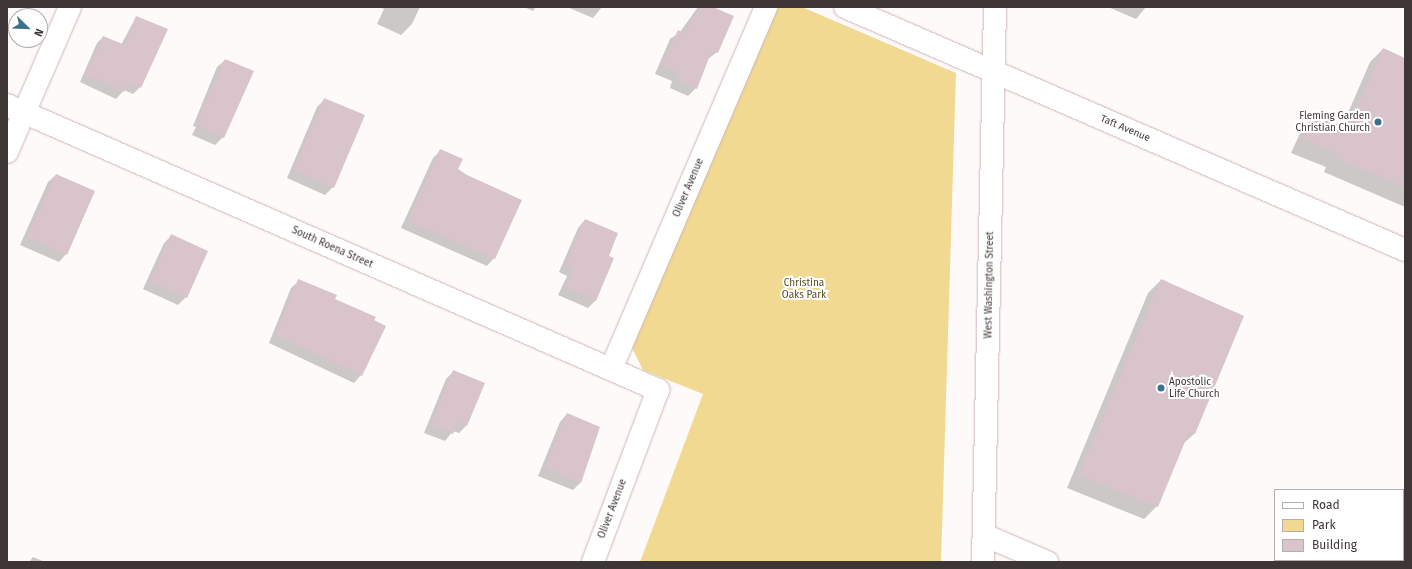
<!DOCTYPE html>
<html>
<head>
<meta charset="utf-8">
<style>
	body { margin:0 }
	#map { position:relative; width:1412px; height:569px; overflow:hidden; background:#fffafa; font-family:"Fira Sans",sans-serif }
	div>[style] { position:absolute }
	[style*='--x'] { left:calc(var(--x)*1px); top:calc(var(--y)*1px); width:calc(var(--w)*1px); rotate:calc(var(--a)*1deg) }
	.green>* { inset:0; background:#f1d991 }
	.shadow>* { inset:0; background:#0003 }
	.building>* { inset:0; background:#d8c4ca }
	.roads { filter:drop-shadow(0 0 1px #ccb7b4) drop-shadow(0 0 1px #ccb7b4) }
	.street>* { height:22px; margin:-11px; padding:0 11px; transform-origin:11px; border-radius:11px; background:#fff }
	.primary>* { height:22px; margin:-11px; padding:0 11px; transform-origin:11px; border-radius:11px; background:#fff }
	.dots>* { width:11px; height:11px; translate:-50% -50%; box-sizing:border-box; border:2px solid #fff; border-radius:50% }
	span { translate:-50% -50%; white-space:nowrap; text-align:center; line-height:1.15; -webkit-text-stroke:4px #fff; paint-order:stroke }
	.poi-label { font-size:10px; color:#3e3635 }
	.right { translate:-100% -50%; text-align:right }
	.left { translate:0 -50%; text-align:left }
	.street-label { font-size:10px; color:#3e3635 }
	.park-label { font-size:10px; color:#564a22 }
	.frame { position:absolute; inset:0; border:8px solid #3e3635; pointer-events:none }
	.legend { position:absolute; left:1274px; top:489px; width:130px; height:72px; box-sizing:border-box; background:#fff; border:1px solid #b2afae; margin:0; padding:5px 7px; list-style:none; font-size:12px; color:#3e3635 }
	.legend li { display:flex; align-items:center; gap:8px; height:20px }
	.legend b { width:20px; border:1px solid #b2afae }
	.north { position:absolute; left:8px; top:8px; width:40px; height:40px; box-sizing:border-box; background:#fff; border:1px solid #b2afae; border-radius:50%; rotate:113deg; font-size:11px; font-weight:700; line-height:16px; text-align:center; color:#3e3635 }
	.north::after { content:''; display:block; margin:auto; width:14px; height:18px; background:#3a718c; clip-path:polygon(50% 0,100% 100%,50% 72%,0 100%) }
</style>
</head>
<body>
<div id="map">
	<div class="green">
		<div style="clip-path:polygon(766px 7px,802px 7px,956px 73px,941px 562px,640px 562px,703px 394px,643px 370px,626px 336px)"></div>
	</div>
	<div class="shadow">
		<div style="clip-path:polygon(380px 7px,420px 7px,412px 24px,401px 35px,377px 24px,384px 9px)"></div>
		<div style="clip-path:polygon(524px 7px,536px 7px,533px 11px)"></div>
		<div style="clip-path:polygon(567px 7px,602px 7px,593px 18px)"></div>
		<div style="clip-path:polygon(698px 7px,711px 7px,717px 52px,708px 59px,696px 88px,688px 96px,670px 88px,672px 81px,655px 74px,670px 39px,680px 32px)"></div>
		<div style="clip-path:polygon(1108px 7px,1146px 7px,1136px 19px)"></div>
		<div style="clip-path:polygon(136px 17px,167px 29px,140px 87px,133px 94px,124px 90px,116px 99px,80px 82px,97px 43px,103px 37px,121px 45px)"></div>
		<div style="clip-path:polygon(1383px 49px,1405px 59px,1405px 207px,1324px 172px,1326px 167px,1291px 153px,1302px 129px,1315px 116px,1342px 127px,1370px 62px)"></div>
		<div style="clip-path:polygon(225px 60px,223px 137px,215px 145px,192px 135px,196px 127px,193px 126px,217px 67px)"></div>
		<div style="clip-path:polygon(325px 99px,333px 187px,325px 195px,287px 178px,317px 107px)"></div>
		<div style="clip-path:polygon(441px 150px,457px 169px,494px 258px,487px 266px,401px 228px,433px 158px)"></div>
		<div style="clip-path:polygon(56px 175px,66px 254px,59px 262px,20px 245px,48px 182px)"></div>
		<div style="clip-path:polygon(585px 220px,607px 257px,596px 300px,588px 308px,558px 295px,567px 276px,559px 272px,578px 228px)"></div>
		<div style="clip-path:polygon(172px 235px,186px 297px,178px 305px,143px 289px,164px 243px)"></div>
		<div style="clip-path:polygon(1161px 280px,1243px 316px,1194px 434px,1183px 444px,1157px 506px,1144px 519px,1067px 488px,1148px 293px)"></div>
		<div style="clip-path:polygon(299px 281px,334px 300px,361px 375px,354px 383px,269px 343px,291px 288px)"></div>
		<div style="clip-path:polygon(454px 371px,466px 426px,459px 433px,453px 431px,445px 441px,424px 433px,446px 379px)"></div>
		<div style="clip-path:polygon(567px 414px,581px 482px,573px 490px,538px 476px,560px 422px)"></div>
		<div style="clip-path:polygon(33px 557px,45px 562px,29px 562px)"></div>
		<div style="clip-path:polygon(1297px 560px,1331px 560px,1334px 561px,1297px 562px)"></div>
	</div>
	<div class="building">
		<div style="clip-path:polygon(700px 7px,713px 7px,734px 16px,718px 53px,712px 50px,697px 89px,677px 80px,679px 73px,662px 66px,678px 30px,684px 33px)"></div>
		<div style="clip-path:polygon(136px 16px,168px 29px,141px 88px,128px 82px,124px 92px,85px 75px,103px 36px,125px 45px)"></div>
		<div style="clip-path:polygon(1383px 48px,1405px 58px,1405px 188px,1336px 158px,1338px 154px,1304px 139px,1314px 114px,1348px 129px)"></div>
		<div style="clip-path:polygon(225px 59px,254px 71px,224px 138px,199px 127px,203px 119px,199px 118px)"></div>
		<div style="clip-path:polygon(324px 98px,365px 115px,334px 188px,294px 170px)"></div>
		<div style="clip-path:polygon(440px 149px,463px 159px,458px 169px,467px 175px,522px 200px,495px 259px,408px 221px)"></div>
		<div style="clip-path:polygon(56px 174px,95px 191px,67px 255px,27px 237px)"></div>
		<div style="clip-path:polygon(585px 219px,618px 233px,609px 256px,614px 258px,596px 301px,565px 287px,574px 268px,566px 265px)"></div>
		<div style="clip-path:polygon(171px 234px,208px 251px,187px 298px,150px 282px)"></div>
		<div style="clip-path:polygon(298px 279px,337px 295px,335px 299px,376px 317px,374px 320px,386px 326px,362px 376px,276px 335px)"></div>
		<div style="clip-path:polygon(1161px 279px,1244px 316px,1195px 434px,1189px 432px,1158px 507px,1079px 475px)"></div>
		<div style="clip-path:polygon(453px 370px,485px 383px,467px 426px,458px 422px,453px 434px,431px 425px)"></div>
		<div style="clip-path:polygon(567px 413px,600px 427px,581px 483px,545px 468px)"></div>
	</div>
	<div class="roads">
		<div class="street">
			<div style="--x:845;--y:7;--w:610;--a:23.46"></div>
			<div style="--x:7;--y:105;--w:711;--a:23.64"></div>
			<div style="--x:658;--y:390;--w:184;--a:110.7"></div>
			<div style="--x:7;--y:152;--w:158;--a:-66.5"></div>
			<div style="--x:611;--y:369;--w:394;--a:-66.8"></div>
			<div style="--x:984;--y:535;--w:69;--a:23.2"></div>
		</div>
		<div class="primary">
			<div style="--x:983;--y:562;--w:555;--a:-88.76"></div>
		</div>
	</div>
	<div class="dots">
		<div style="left:1378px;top:122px;background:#3a718c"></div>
		<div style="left:1161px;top:388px;background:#3a718c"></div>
	</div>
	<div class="poi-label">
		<span class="right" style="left:1370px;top:122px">Fleming Garden<br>Christian Church</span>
		<span class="left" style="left:1169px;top:388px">Apostolic<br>Life Church</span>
	</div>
	<div class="street-label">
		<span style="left:1125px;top:129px;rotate:23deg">Taft Avenue</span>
		<span style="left:689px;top:188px;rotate:-67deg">Oliver Avenue</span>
		<span style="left:332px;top:248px;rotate:24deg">South Roena Street</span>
		<span style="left:990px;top:285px;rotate:-89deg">West Washington Street</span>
		<span style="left:613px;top:509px;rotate:-69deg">Oliver Avenue</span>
	</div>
	<div class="park-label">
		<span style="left:804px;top:289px">Christina<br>Oaks Park</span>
	</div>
	<div class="frame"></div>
	<ul class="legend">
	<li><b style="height:5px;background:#fff"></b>Road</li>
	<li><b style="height:11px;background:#f1d991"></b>Park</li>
	<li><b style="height:11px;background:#d8c4ca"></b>Building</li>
	</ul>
	<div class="north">N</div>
</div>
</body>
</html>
